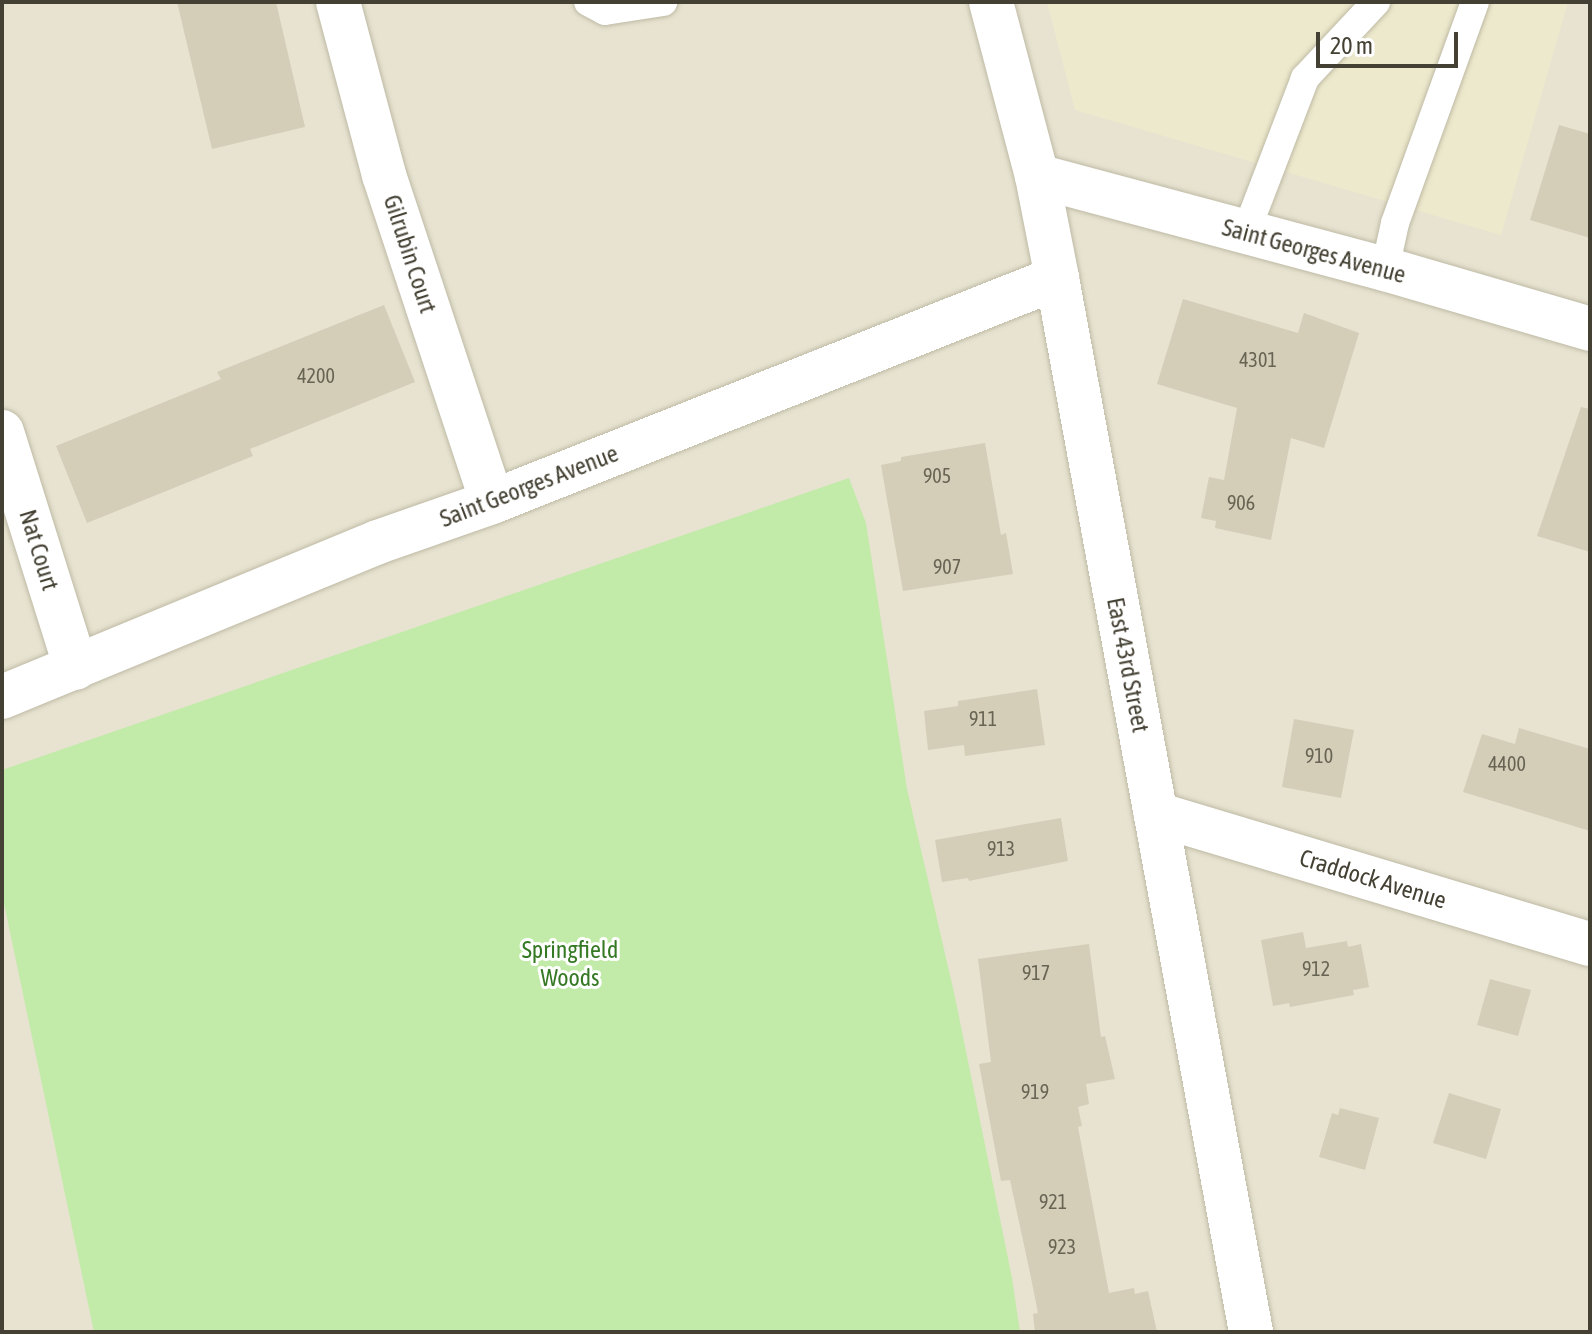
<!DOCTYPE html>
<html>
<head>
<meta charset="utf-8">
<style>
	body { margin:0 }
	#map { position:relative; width:1592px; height:1334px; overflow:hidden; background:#f3f0e3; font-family:"Asap Condensed",sans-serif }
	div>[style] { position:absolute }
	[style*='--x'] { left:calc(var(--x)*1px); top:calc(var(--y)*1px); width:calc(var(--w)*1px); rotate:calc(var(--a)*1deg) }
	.residential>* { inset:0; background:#e7e3d0 }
	.education>* { inset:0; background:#ede9cc }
	.green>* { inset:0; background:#c2eaa9 }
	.building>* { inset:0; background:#d4ceb8 }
	.roads { filter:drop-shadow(0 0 2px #bebaa5) drop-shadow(0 0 2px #bebaa5) }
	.service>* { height:28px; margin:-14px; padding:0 14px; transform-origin:14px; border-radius:14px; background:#fff }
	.minor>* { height:44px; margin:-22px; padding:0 22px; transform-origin:22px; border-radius:22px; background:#fff }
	span { translate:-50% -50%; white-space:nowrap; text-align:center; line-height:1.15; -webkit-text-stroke:6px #fff; paint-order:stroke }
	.number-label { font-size:20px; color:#686454 }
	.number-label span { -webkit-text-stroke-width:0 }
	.street-label { font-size:24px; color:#444033 }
	.park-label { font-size:24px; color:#367924 }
	.frame { position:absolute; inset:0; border:4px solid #444033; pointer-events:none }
	.scale { position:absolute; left:1316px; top:32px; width:142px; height:36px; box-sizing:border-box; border:4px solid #444033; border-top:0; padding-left:10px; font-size:24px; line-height:28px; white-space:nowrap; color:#444033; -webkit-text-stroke:6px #fff; paint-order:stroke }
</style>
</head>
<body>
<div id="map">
	<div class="residential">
		<div style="clip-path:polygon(2px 2px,1590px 2px,1590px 1332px,2px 1332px)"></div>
	</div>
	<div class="education">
		<div style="clip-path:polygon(1047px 2px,1568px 2px,1501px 235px,1075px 110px)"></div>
	</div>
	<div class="green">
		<div style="clip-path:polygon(849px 478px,866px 523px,907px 789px,955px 997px,1012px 1278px,1020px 1332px,94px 1332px,2px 894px,2px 770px)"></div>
	</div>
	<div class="building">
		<div style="clip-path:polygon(177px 2px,276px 2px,305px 127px,212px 149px)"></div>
		<div style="clip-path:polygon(1559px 125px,1590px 134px,1590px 238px,1530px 220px)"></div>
		<div style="clip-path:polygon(1183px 299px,1298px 333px,1304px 313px,1359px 333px,1324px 448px,1291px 438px,1271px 540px,1215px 528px,1216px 521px,1201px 518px,1209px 477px,1224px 480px,1237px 408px,1157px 384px)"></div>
		<div style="clip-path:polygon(384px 305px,415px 382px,250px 449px,253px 456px,87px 523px,56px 446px,221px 379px,217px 372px)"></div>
		<div style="clip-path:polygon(1581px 407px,1590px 409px,1590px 552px,1537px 536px)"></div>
		<div style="clip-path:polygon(985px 443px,1001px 535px,1006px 533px,1013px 574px,903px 591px,881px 465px,901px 461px,901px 457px)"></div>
		<div style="clip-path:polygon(1037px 689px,1045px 745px,965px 756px,964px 745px,928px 750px,924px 711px,958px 706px,958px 701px)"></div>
		<div style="clip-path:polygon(1294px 719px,1354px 730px,1341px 798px,1282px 787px)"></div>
		<div style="clip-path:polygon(1519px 728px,1590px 749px,1590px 831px,1463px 792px,1482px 734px,1515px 744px)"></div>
		<div style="clip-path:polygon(1061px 818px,1068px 861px,969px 881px,968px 878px,942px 882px,935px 840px)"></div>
		<div style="clip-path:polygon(1303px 932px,1306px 948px,1347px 941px,1348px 947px,1361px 944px,1369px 987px,1353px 990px,1354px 995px,1290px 1007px,1289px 1003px,1273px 1006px,1261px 940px)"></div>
		<div style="clip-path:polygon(1089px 944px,1101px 1037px,1105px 1036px,1115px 1079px,1086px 1084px,1089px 1104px,1078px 1107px,1082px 1126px,1078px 1127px,1109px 1293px,1134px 1288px,1135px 1294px,1148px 1291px,1157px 1332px,1035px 1332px,1033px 1314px,1038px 1313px,1030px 1273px,1010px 1180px,1001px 1181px,979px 1064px,991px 1062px,978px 959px)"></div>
		<div style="clip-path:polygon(1490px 979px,1531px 990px,1518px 1036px,1477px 1025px)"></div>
		<div style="clip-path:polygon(1449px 1093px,1501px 1109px,1486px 1159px,1433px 1143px)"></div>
		<div style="clip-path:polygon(1340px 1108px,1379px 1118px,1365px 1170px,1319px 1157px,1332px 1113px,1338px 1115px)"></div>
	</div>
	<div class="roads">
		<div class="service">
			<div style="--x:588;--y:2;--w:19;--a:28"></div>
			<div style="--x:605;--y:11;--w:59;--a:-8.8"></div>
			<div style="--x:1246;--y:232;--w:165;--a:-69"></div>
			<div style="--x:1305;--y:78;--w:104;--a:-46.9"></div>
			<div style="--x:1385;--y:269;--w:47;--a:-77.7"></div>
			<div style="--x:1395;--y:223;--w:235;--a:-70.1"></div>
		</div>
		<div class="minor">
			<div style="--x:338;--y:2;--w:179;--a:75.1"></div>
			<div style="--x:384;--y:175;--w:344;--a:71.7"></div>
			<div style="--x:991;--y:2;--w:180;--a:75.2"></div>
			<div style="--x:1037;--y:176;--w:104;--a:78.9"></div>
			<div style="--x:1057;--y:278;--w:1072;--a:79.57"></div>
			<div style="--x:1037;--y:176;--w:360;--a:15"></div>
			<div style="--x:1385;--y:269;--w:214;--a:16.3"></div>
			<div style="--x:2;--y:432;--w:247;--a:72.6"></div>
			<div style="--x:2;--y:697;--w:407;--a:-22.4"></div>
			<div style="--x:378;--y:542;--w:121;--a:-19.3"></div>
			<div style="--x:492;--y:502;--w:608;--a:-21.63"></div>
			<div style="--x:1156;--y:814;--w:453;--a:16.7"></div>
		</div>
	</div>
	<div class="number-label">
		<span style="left:1258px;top:359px">4301</span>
		<span style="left:316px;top:375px">4200</span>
		<span style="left:937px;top:475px">905</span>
		<span style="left:1241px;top:502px">906</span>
		<span style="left:947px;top:566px">907</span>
		<span style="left:983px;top:718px">911</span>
		<span style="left:1319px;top:755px">910</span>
		<span style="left:1507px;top:763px">4400</span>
		<span style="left:1001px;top:848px">913</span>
		<span style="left:1316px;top:968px">912</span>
		<span style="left:1036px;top:972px">917</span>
		<span style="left:1035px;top:1091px">919</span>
		<span style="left:1053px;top:1201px">921</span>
		<span style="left:1062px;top:1246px">923</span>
	</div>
	<div class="street-label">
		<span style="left:1314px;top:251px;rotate:15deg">Saint Georges Avenue</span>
		<span style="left:410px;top:254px;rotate:72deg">Gilrubin Court</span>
		<span style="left:529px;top:486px;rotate:-21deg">Saint Georges Avenue</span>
		<span style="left:39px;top:550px;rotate:73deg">Nat Court</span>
		<span style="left:1128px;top:665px;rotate:79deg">East 43rd Street</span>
		<span style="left:1373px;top:879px;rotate:17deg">Craddock Avenue</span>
	</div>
	<div class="park-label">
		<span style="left:570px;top:964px">Springfield<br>Woods</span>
	</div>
	<div class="frame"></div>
	<div class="scale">20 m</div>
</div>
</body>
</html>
